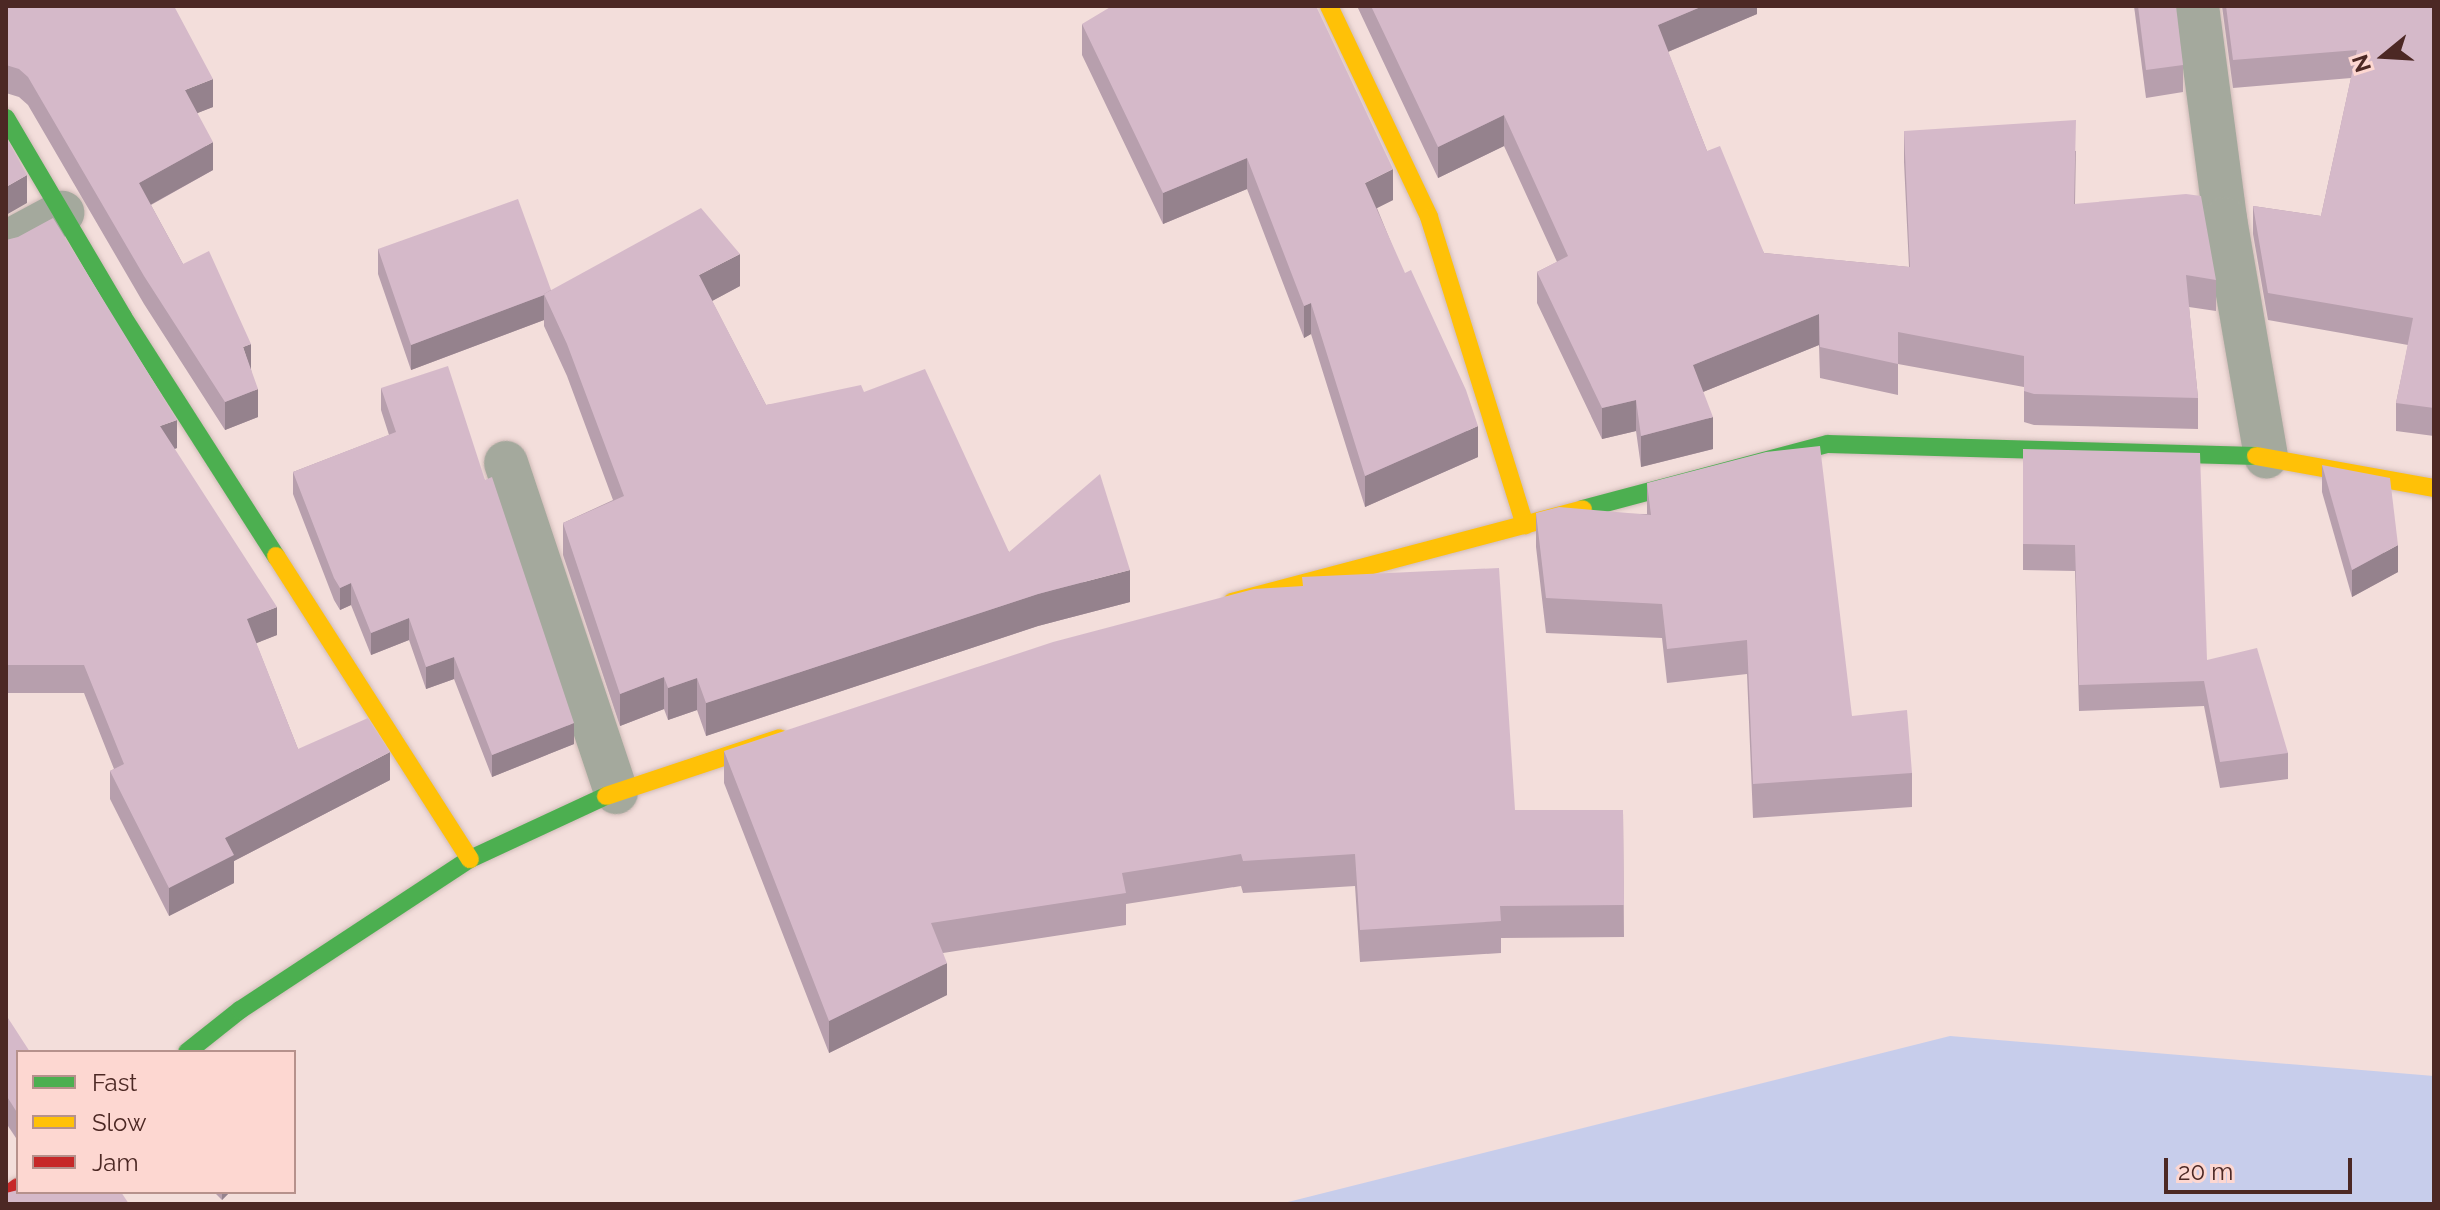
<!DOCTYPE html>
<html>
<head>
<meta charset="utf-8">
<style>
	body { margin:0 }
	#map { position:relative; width:2440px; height:1210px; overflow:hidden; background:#f3dedb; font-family:Raleway,sans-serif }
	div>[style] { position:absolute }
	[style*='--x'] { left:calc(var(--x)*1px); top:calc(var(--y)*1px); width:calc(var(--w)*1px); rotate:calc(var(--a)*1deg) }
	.water>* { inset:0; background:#c7cdeb }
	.roads { filter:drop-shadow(0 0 2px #d0bbb8) drop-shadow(0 0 2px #d0bbb8) }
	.street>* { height:44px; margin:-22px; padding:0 22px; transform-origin:22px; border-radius:22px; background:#a4a99d }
	.fast>* { height:18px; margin:-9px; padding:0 9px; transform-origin:9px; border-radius:9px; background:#4caf50 }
	.slow>* { height:18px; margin:-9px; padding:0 9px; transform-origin:9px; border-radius:9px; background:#ffc107 }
	.jam>* { height:18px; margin:-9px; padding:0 9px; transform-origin:9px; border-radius:9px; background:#c62828 }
	.wall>* { inset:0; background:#b79fad }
	.shaded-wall>* { inset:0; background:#95828d }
	.building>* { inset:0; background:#d5b9c9 }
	span { translate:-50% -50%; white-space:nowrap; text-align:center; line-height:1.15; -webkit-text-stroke:6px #fdd7d1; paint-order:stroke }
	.frame { position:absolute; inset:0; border:8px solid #4c2824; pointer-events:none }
	.legend { position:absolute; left:16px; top:1050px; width:280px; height:144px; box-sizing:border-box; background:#fdd7d1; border:2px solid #b6918c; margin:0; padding:10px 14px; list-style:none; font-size:24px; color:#4c2824 }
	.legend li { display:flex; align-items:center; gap:16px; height:40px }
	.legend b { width:40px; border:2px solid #b6918c }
	.north { position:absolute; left:2344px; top:16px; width:80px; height:80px; -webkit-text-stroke:6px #fdd7d1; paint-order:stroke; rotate:252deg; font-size:22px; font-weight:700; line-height:32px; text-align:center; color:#4c2824 }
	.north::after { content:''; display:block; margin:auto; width:28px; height:36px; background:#4c2824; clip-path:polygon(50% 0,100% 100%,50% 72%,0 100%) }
	.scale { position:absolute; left:2164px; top:1158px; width:188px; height:36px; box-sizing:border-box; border:4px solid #4c2824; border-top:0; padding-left:10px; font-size:24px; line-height:28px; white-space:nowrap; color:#4c2824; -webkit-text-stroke:6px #fdd7d1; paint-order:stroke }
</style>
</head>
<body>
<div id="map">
	<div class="water">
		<div style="clip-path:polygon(1950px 1036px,2434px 1076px,2434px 1204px,1280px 1204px)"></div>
	</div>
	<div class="roads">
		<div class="street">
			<div style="--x:2197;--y:6;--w:215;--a:82.5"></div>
			<div style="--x:2225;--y:219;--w:241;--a:80.2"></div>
			<div style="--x:6;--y:243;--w:64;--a:-28.2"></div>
			<div style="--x:506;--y:463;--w:347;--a:71.5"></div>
		</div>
		<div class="fast">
			<div style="--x:6;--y:118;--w:231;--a:59.5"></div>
			<div style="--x:123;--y:317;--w:284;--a:57.4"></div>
			<div style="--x:1583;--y:509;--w:253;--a:-14.9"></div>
			<div style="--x:1828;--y:444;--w:428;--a:1.6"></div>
			<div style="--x:187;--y:1052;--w:68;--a:-38.4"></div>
			<div style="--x:240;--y:1010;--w:275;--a:-33.3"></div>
			<div style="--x:470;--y:859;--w:150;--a:-24.9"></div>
		</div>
		<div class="slow">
			<div style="--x:1329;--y:6;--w:233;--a:64.6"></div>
			<div style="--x:1429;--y:217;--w:323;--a:72.7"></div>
			<div style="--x:2256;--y:456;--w:181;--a:10.2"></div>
			<div style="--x:276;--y:556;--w:360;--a:57.4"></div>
			<div style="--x:1232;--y:602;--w:363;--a:-14.8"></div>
			<div style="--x:606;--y:796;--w:183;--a:-18.4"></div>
		</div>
		<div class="jam">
			<div style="--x:6;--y:1196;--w:15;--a:-37"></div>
		</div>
	</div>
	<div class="wall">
		<div style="clip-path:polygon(6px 6px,213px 107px,197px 113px,213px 170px,151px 205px,183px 264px,251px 369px,258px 417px,225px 430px,144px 304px,28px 105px,19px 97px,6px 93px)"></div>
		<div style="clip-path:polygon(1357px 6px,1757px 6px,1757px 14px,1668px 52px,1707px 151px,1764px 253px,1909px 267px,1904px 162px,1904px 131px,2076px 151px,2075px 204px,2216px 280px,2216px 311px,2189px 307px,2198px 398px,2198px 429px,2034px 425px,2024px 422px,2024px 387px,1898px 364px,1898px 395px,1820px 378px,1819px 345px,1703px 392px,1713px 449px,1641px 467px,1636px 431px,1602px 439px,1537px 303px,1537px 272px,1557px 262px,1504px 146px,1438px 178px)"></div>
		<div style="clip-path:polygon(2134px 6px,2175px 6px,2183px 65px,2183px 92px,2146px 98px)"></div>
		<div style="clip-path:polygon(2222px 6px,2434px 6px,2434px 436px,2396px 431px,2396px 403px,2408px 345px,2268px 320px,2253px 234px,2253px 206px,2321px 216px,2351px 78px,2233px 88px)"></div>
		<div style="clip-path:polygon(1082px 24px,1393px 200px,1377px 208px,1478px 457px,1365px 507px,1311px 334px,1304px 338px,1247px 189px,1163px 224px,1082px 55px)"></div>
		<div style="clip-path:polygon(6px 240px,177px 448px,174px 449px,277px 635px,256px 643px,298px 749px,390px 780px,234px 861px,234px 883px,169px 916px,110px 799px,110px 771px,114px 769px,84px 693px,6px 693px)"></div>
		<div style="clip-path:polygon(378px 249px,551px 290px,740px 286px,712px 301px,766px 405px,864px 392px,1009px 552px,1130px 602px,1038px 626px,706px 736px,697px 710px,668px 720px,664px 709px,620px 726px,563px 555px,563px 523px,613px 500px,567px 376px,544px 326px,544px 320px,411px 370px,378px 274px)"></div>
		<div style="clip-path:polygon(381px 388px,485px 480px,574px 744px,492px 777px,454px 679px,426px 689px,409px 640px,371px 655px,351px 605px,340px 610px,334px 600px,293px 494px,293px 472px,389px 435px,381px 410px)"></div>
		<div style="clip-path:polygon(2023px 449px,2288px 753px,2288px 779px,2220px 788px,2204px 706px,2079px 711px,2075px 571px,2023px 570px)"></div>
		<div style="clip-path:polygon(2322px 465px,2398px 572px,2352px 597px,2322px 492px)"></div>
		<div style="clip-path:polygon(1647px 483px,1852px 716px,1912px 773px,1912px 807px,1753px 818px,1747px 674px,1667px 683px,1662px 638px,1546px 633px,1536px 547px,1536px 513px,1647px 514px)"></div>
		<div style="clip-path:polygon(724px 751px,1515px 810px,1623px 810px,1624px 937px,1501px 938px,1501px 953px,1360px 962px,1355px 886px,1243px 893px,1241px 886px,1126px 904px,1126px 925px,943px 953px,947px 995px,829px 1053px,724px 783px)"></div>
		<div style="clip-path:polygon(6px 1019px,18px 1052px,18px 1141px,6px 1123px)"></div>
		<div style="clip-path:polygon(214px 1192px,230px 1192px,222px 1200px)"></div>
	</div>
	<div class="shaded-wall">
		<div style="clip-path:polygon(1703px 6px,1757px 6px,1757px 14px,1658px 56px,1658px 25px)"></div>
		<div style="clip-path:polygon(213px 79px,213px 107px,185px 118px,185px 90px)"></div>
		<div style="clip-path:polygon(1504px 115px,1504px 146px,1438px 178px,1438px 147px)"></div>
		<div style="clip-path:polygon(213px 142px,213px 170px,139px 211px,139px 183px)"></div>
		<div style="clip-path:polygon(1247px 158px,1247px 189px,1163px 224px,1163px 193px)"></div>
		<div style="clip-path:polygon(1393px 169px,1393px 200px,1365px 214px,1365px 183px)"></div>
		<div style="clip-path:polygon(27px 175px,27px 203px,6px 215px,6px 187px)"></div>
		<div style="clip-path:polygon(740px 254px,740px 286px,699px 308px,699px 275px)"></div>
		<div style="clip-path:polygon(544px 295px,544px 320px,411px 370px,411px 345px)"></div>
		<div style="clip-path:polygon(1311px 303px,1311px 334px,1304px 338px,1304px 306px)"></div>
		<div style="clip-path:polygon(1819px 314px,1819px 345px,1693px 396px,1693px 365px)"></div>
		<div style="clip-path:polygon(251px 344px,251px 372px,243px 347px)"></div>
		<div style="clip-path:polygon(258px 389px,258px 417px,225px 430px,225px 402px)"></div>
		<div style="clip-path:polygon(1636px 400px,1636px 431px,1602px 439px,1602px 408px)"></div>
		<div style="clip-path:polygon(1713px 417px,1713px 449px,1641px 467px,1641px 436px)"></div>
		<div style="clip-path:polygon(177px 420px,177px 448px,160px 454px,160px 426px)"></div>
		<div style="clip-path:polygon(1478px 426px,1478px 457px,1365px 507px,1365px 476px)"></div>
		<div style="clip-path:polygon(2398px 545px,2398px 572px,2352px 597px,2352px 570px)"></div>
		<div style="clip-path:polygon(1130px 570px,1130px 602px,1038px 626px,706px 736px,706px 703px,1038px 594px)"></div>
		<div style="clip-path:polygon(351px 583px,351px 605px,340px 610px,340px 588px)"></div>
		<div style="clip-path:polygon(277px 607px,277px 635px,247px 647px,247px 619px)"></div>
		<div style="clip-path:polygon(409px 618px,409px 640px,371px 655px,371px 633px)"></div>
		<div style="clip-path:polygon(454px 657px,454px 679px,426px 689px,426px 667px)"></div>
		<div style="clip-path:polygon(664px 677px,664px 709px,620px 726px,620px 694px)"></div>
		<div style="clip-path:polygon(697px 678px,697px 710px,668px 720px,668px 688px)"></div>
		<div style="clip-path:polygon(574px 723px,574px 744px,492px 777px,492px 755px)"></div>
		<div style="clip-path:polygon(390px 752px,390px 780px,234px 861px,234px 883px,169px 916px,169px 888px,225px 838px)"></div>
		<div style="clip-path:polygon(947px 963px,947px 995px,829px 1053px,829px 1021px)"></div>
		<div style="clip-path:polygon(222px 1192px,230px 1192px,222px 1200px)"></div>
	</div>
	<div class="building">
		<div style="clip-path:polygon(6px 6px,174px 6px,213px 79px,185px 90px,213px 142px,139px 183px,183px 264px,209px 251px,251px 344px,243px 347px,258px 389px,225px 402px,144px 276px,28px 77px,19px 69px,6px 65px)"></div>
		<div style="clip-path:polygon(1112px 6px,1316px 6px,1393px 169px,1365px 183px,1405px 273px,1411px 270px,1466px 390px,1478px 426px,1365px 476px,1311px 303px,1304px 306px,1247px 158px,1163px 193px,1082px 24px)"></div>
		<div style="clip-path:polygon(1371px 6px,1703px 6px,1658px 25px,1707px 151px,1720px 146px,1764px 253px,1910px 267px,1904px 131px,2076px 120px,2074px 204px,2186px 194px,2201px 196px,2216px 280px,2186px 275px,2198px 398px,2034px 394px,2024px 391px,2024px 356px,1898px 332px,1898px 364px,1820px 347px,1819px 314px,1693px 365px,1713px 417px,1641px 436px,1636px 400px,1602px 408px,1537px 272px,1568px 256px,1504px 115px,1438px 147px)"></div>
		<div style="clip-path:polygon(2138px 6px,2176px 6px,2183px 65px,2146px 70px)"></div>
		<div style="clip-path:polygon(2226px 6px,2434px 6px,2434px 408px,2396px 403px,2413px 318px,2268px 293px,2253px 206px,2321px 216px,2357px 50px,2233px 60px)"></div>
		<div style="clip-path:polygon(6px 137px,27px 175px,6px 187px)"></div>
		<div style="clip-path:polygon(518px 199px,551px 290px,544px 294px,544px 295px,411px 345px,378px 249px)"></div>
		<div style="clip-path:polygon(701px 208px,740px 254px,699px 275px,766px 405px,861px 385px,864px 392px,925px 369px,1009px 552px,1100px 474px,1130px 570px,1038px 594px,706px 703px,697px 678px,668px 688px,664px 677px,620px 694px,563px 523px,624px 496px,567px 344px,544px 294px)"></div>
		<div style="clip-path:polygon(53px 218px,177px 420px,160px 426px,277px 607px,247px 619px,298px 749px,368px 718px,390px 752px,225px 838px,234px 855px,169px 888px,110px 771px,124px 764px,84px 665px,6px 665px,6px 240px,18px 237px)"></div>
		<div style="clip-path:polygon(448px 366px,485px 480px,492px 477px,574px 723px,492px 755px,454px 657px,426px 667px,409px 618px,371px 633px,351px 583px,340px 588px,334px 578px,293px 472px,396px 432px,381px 388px)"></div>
		<div style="clip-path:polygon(1820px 446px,1852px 716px,1907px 710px,1912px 773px,1753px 784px,1747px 640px,1667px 649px,1662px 604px,1546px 598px,1536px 513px,1559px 507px,1651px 515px,1647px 483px,1766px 452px)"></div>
		<div style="clip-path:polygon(2023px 449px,2200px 453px,2207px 660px,2257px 648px,2288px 753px,2220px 762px,2204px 681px,2079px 685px,2075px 545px,2023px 544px)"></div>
		<div style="clip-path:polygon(2322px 465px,2390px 478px,2398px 545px,2352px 570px)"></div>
		<div style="clip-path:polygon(1499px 568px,1515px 810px,1623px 810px,1624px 905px,1500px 906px,1501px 921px,1360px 930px,1355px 854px,1243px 861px,1241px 854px,1122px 873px,1126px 893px,931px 923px,947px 963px,829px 1021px,724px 751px,1053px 642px,1254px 589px,1303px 586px,1302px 577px)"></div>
		<div style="clip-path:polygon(8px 1018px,30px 1052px,18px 1052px,18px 1114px,6px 1095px,6px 1019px)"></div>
		<div style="clip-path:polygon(18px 1190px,18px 1192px,121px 1192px,129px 1204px,6px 1204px,6px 1193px)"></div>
	</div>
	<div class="frame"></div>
	<ul class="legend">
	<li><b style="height:10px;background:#4caf50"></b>Fast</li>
	<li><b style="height:10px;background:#ffc107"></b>Slow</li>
	<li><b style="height:10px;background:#c62828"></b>Jam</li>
	</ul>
	<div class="north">N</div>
	<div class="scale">20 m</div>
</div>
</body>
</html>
